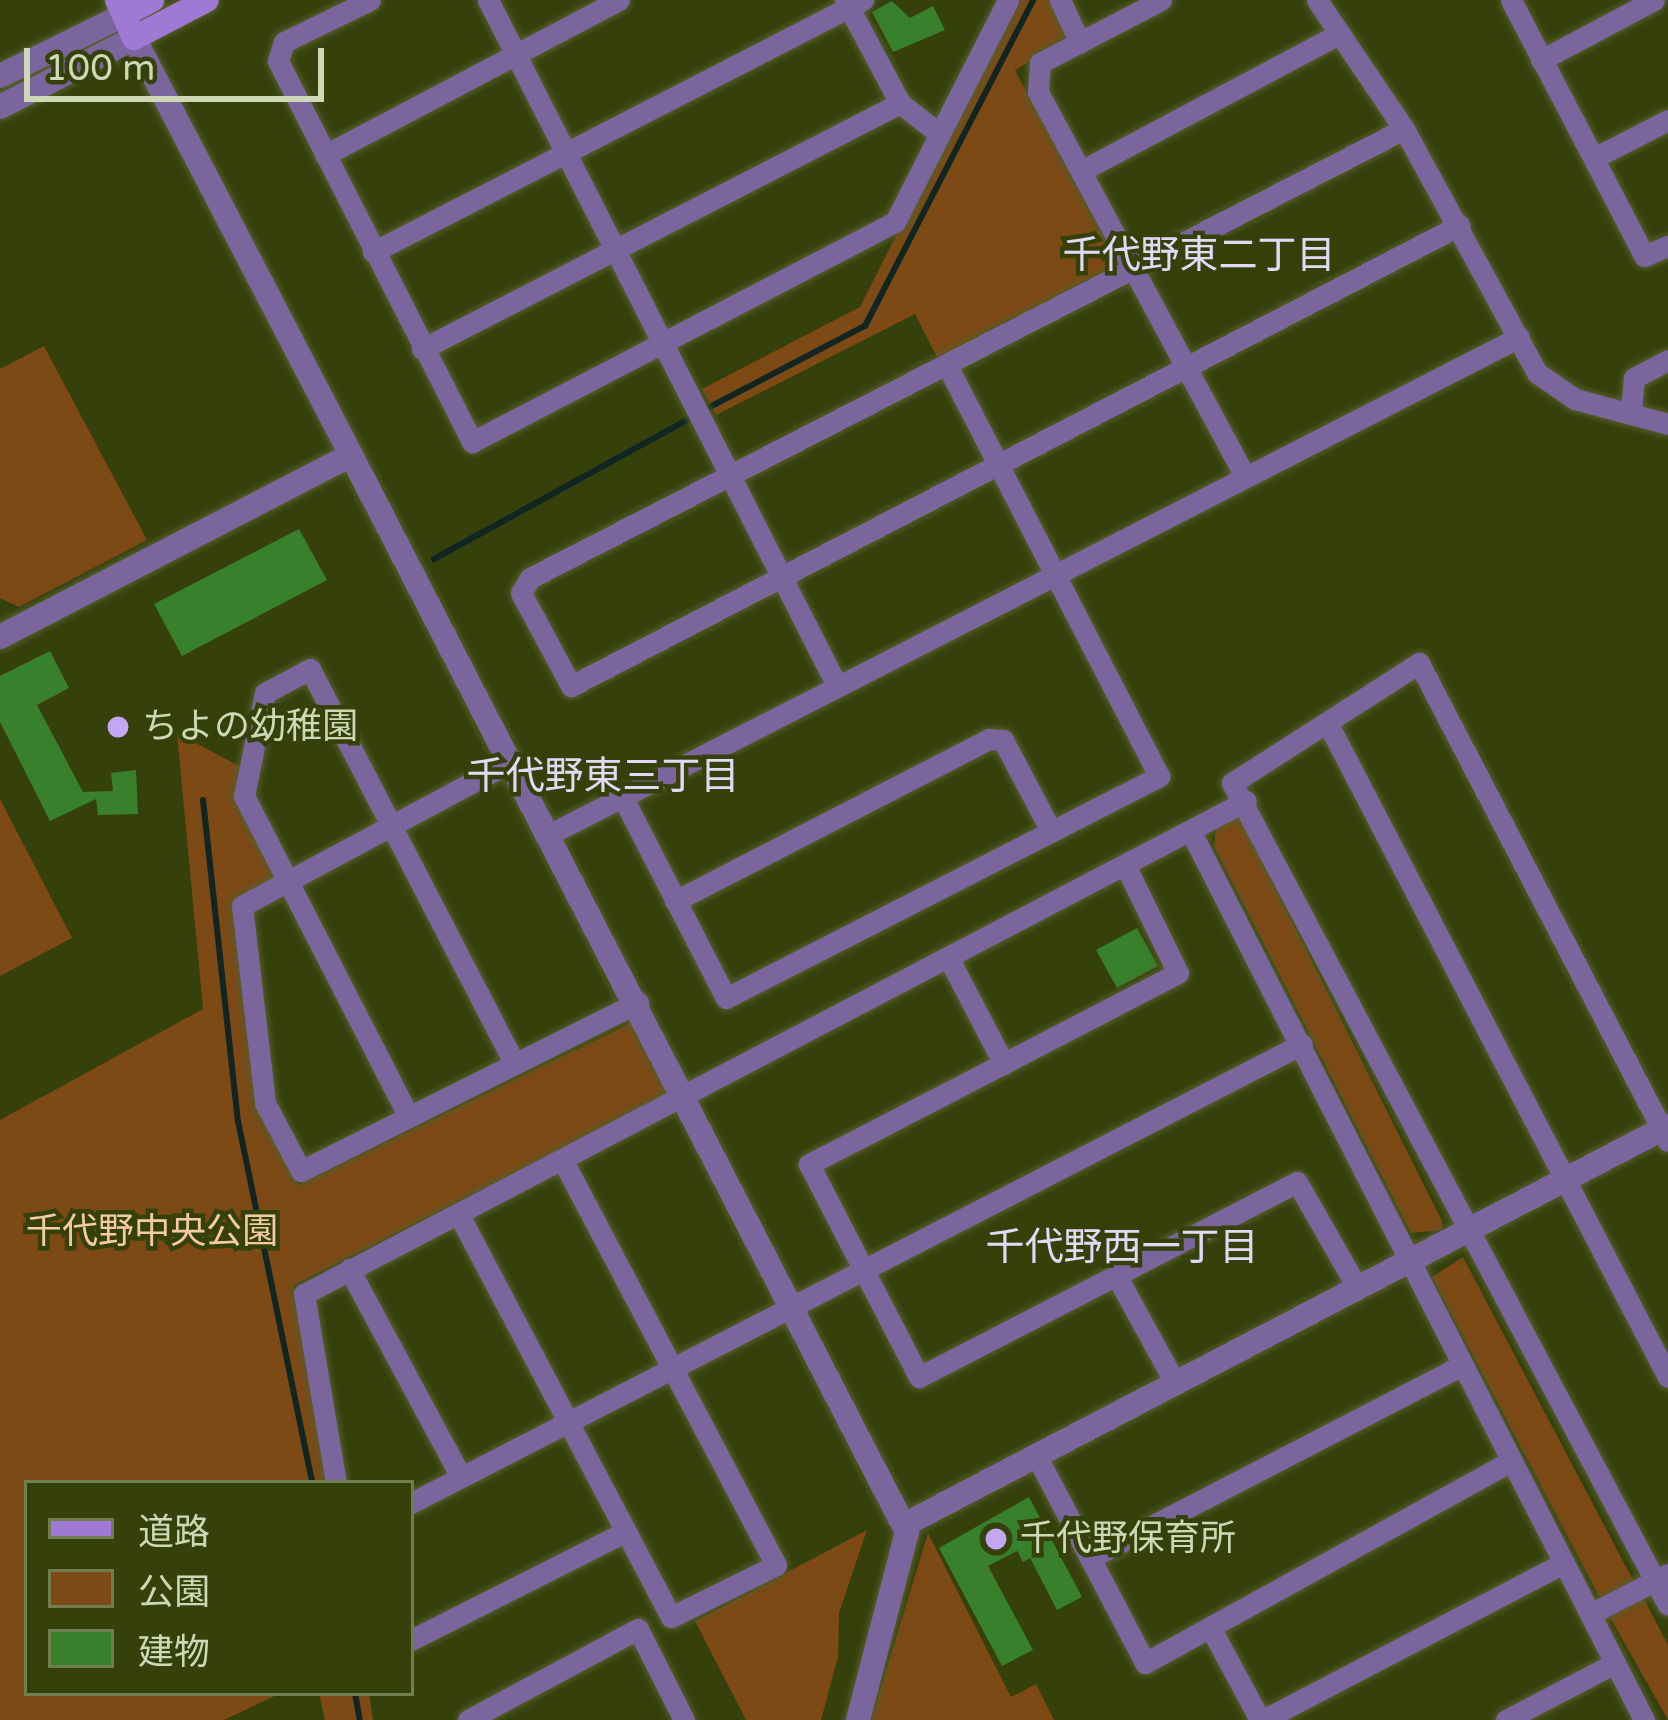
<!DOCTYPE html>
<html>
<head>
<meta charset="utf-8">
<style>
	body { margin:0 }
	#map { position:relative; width:1668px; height:1720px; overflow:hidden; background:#35400b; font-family:"Varela Round","Noto Sans JP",sans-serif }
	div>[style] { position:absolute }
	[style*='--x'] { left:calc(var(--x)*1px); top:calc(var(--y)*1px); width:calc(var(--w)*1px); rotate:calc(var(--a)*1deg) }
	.green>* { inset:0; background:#7d4915 }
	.stream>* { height:6px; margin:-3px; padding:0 3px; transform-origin:3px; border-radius:3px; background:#112521 }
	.building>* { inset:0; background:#39802d }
	.roads { filter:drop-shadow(0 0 3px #545e2d) drop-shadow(0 0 3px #545e2d) }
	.minor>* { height:21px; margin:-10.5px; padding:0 10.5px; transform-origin:10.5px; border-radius:10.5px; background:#7a659d }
	.tertiary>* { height:24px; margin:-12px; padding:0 12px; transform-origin:12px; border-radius:12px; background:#7a659d }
	.secondary>* { height:24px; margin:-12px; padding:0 12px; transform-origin:12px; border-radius:12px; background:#9e7ad4 }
	.dots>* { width:33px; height:33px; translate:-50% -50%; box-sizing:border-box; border:6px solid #35400b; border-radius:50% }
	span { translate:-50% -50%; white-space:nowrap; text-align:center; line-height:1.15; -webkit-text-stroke:9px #35400b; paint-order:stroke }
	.poi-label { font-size:36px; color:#ced8b6 }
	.left { translate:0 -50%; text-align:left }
	.park-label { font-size:36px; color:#f5caa7 }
	.neighbourhood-label { font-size:39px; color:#e3d9f6 }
	.legend { position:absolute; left:24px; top:1480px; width:390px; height:216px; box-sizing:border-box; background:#35400b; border:3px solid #727d4f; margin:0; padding:15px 21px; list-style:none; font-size:36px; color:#ced8b6 }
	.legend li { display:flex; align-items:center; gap:24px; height:60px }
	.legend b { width:60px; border:3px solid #727d4f }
	.scale { position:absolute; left:24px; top:48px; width:300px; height:54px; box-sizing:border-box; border:6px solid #ced8b6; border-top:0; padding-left:15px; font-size:36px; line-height:42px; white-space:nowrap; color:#ced8b6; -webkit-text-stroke:9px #35400b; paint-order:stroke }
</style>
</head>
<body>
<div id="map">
	<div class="green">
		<div style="clip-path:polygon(1014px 0,1052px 0,1070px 39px,1015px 70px,1116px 261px,1113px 271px,939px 361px,915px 314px,716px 415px,702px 389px,860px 307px)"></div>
		<div style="clip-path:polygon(44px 346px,147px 540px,19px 607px,0 598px,0 369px)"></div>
		<div style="clip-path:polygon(177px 733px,241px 767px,278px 878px,235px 899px,258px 1110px,298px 1185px,635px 1021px,670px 1093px,294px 1285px,327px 1483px,27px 1483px,27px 1693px,281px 1693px,224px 1720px,0 1720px,0 1120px,203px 1009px)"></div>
		<div style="clip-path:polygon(0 799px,72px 938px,0 976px)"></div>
		<div style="clip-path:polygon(1238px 814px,1442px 1221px,1442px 1230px,1411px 1233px,1214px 846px,1216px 828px)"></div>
		<div style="clip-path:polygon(1463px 1257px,1634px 1582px,1601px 1600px,1432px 1277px)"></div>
		<div style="clip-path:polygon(867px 1530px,839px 1613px,838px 1657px,821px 1720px,746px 1720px,695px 1621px)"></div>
		<div style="clip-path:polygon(928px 1533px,1011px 1697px,1036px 1684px,1054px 1720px,871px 1720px)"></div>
		<div style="clip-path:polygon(1642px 1595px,1668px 1645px,1668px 1720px,1607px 1612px)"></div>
		<div style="clip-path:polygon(319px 1693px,369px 1693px,373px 1720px,325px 1720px)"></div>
	</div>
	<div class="stream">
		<div style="--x:704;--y:410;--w:182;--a:-27.6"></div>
		<div style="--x:865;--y:326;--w:367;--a:-62.7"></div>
		<div style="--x:434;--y:559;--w:294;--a:-28.8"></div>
		<div style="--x:203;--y:800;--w:323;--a:83.8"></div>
		<div style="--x:238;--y:1121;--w:369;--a:78.4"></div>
		<div style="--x:355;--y:1693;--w:27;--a:80"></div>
	</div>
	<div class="building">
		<div style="clip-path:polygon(892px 1px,910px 18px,933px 6px,945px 30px,893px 52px,872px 12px)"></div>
		<div style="clip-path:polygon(299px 529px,327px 580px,182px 656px,154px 604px)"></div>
		<div style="clip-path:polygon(50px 651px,69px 688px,37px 705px,83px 792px,113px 791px,111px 773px,136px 770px,138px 814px,98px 815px,96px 799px,50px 821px,0 722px,0 676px)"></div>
		<div style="clip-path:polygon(1137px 928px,1158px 966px,1117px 988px,1096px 950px)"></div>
		<div style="clip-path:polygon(1029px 1497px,1082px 1597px,1057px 1610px,1030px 1558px,1023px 1562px,1017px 1551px,988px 1566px,1033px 1650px,1002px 1666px,939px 1548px)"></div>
	</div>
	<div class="roads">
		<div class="minor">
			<div style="--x:370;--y:0;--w:96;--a:154"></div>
			<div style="--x:284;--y:42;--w:20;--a:108"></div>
			<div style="--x:278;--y:61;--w:428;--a:63"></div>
			<div style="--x:472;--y:442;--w:477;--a:-27.5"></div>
			<div style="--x:895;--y:222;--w:249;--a:-63"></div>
			<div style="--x:488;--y:0;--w:765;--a:63.03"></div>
			<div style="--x:845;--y:0;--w:117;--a:61.9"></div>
			<div style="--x:900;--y:103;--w:47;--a:38.1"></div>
			<div style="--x:1060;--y:0;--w:47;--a:65.1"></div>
			<div style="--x:1161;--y:0;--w:136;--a:152.5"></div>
			<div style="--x:1040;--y:63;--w:29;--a:94"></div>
			<div style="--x:1038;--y:92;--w:433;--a:61.7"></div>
			<div style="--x:1317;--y:0;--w:156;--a:56"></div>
			<div style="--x:1404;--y:129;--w:278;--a:61.4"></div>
			<div style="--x:1537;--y:373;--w:46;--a:34.4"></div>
			<div style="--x:1575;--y:399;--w:96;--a:15"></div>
			<div style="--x:1511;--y:0;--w:288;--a:62.5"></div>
			<div style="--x:1644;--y:256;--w:26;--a:-23"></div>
			<div style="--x:1541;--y:60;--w:128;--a:-28"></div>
			<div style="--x:1404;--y:129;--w:983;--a:152.81"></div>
			<div style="--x:530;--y:578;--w:17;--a:121"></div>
			<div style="--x:521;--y:593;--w:106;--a:61.7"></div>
			<div style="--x:571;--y:686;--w:1001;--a:-27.41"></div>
			<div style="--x:325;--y:155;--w:332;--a:-27.8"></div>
			<div style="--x:1594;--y:158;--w:83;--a:-27.2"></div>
			<div style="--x:1081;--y:171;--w:293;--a:-28"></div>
			<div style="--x:373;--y:252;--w:551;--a:-27.22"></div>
			<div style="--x:422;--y:349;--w:538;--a:-27.23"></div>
			<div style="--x:1631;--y:411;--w:33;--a:-85"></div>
			<div style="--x:1634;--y:378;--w:38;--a:-28"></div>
			<div style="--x:1328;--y:724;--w:736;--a:62.5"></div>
			<div style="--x:512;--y:761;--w:306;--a:151.8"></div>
			<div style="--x:242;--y:906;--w:198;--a:83.3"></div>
			<div style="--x:265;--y:1103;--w:77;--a:62.1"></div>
			<div style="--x:301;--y:1171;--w:377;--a:-26.6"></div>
			<div style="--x:622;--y:796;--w:227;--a:62.8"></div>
			<div style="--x:726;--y:998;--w:487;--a:-27.1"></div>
			<div style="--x:1159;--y:776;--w:462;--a:-117.3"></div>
			<div style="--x:1191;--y:832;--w:997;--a:62.97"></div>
			<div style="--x:550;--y:834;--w:1089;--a:-27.15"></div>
			<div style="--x:1126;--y:867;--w:118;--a:63.9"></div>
			<div style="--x:1178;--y:973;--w:416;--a:152.6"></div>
			<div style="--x:809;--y:1164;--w:240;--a:62.7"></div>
			<div style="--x:919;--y:1377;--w:425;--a:-27.3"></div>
			<div style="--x:1297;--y:1182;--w:121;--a:60.3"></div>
			<div style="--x:675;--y:901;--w:353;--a:-27.3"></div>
			<div style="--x:989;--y:739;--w:14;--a:4"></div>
			<div style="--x:1003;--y:740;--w:103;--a:62.2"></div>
			<div style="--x:948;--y:957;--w:121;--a:62.4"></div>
			<div style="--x:409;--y:1117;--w:361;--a:-117.2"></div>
			<div style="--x:244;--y:796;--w:105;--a:-78.5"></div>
			<div style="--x:265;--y:693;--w:51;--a:-28.1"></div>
			<div style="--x:310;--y:669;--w:443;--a:62.6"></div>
			<div style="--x:1668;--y:1141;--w:539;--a:-117.52"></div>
			<div style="--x:1419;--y:663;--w:222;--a:147.3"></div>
			<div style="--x:1232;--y:783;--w:930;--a:62.06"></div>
			<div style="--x:459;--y:1215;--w:454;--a:62.2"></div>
			<div style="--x:671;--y:1617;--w:117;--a:-26.3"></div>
			<div style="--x:776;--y:1565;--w:457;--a:-117.8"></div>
			<div style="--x:349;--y:1269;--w:236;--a:61.7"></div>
			<div style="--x:1116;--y:1275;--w:121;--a:61.3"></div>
			<div style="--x:1036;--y:1455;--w:235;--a:62.3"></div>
			<div style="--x:1145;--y:1663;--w:416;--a:-28.9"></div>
			<div style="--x:336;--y:1483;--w:192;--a:-99.6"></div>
			<div style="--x:304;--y:1294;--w:1063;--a:-27.63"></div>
			<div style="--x:411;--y:1503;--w:1002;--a:-27.26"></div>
			<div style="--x:1090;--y:1558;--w:416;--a:-27.4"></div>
			<div style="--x:1594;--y:1612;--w:83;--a:-27.2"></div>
			<div style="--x:1210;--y:1627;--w:106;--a:61.7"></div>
			<div style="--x:411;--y:1640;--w:237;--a:-26.8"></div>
			<div style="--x:468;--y:1720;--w:193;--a:-28.2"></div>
			<div style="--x:638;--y:1629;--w:102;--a:63.2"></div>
			<div style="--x:1263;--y:1720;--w:336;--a:-27.6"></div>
			<div style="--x:1506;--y:1720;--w:123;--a:-27.6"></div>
		</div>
		<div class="tertiary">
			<div style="--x:0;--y:76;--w:138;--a:-26.2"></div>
			<div style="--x:0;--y:107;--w:151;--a:-27.2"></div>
			<div style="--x:134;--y:38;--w:470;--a:62.5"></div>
			<div style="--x:0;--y:637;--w:395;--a:-27.4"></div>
			<div style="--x:351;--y:455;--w:1212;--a:62.7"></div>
			<div style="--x:907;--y:1532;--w:194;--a:104.6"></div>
			<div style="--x:904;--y:1525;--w:862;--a:-27.58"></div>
		</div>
		<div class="secondary">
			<div style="--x:117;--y:0;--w:42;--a:65.9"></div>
			<div style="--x:134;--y:38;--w:82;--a:-27.5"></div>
			<div style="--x:124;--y:15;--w:32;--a:-28"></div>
		</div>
	</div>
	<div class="dots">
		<div style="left:118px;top:727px;background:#c3a7f2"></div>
		<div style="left:996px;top:1539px;background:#c3a7f2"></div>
	</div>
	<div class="poi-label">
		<span class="left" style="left:142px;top:727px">ちよの幼稚園</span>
		<span class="left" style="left:1020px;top:1539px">千代野保育所</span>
	</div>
	<div class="park-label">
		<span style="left:152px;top:1232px">千代野中央公園</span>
	</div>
	<div class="neighbourhood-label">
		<span style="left:1199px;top:256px">千代野東二丁目</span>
		<span style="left:603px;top:777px">千代野東三丁目</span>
		<span style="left:1122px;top:1248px">千代野西一丁目</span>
	</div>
	<ul class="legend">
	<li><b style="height:15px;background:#9e7ad4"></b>道路</li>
	<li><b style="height:33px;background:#7d4915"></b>公園</li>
	<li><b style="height:33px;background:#39802d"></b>建物</li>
	</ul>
	<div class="scale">100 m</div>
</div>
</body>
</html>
